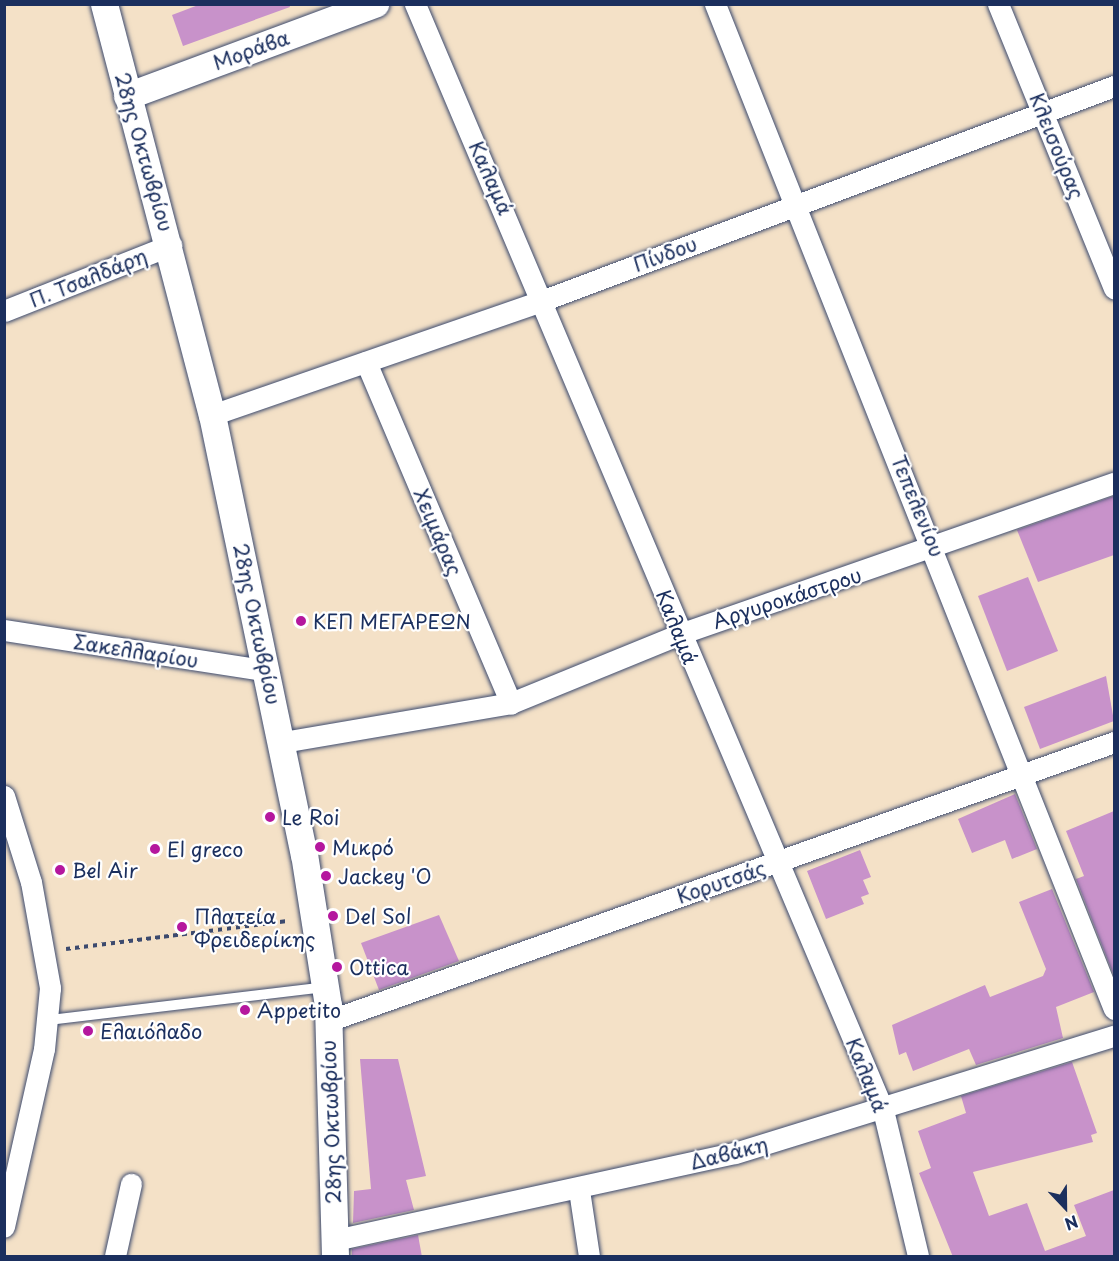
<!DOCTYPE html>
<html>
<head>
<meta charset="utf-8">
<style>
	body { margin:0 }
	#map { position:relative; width:1119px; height:1261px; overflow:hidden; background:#f4e1c7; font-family:"Playpen Sans",sans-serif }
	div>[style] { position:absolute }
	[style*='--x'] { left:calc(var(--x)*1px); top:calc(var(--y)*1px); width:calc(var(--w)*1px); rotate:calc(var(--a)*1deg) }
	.building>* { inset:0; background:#c892ca }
	.path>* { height:4px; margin-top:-2px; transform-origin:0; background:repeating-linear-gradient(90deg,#3c4a6e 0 4.5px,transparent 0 9px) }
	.roads { filter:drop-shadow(0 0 2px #3c4a6e) drop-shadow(0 0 2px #3c4a6e) }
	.service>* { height:10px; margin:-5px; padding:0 5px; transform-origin:5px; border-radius:5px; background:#fff }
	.minor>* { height:21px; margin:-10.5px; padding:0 10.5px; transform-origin:10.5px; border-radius:10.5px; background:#fff }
	.tertiary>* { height:27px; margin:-13.5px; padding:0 13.5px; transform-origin:13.5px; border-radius:13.5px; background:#fff }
	.dots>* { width:16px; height:16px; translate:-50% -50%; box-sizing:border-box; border:3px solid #fff; border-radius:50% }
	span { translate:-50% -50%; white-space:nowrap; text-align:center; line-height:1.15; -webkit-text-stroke:4.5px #fff; paint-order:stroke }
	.street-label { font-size:20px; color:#1b2f5e }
	.poi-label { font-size:20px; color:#1b2f5e }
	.left { translate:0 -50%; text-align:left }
	.frame { position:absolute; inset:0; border:6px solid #1b2f5e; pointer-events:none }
	.north { position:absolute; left:1035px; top:1177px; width:60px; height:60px; -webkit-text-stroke:4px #fff; paint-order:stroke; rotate:158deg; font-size:16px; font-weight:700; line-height:24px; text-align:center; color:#1b2f5e }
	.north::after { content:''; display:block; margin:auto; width:21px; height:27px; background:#1b2f5e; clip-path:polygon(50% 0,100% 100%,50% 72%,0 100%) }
</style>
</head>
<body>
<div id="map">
	<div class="building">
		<div style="clip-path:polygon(201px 4px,289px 4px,290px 7px,183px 46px,172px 15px)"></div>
		<div style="clip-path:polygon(1114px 496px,1114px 555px,1038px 582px,1017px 530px)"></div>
		<div style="clip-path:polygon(1028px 577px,1058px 651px,1007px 671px,978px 596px)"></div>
		<div style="clip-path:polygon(1106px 676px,1114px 721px,1040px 749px,1024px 707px)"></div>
		<div style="clip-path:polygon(1015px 794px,1037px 849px,1012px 859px,1005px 840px,972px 853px,958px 819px)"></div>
		<div style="clip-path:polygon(1114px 811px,1114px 976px,1076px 879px,1084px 876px,1066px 831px)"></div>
		<div style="clip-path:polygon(860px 850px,871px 877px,863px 880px,869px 894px,861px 897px,864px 904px,826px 919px,807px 871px)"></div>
		<div style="clip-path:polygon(1052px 889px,1094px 992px,1056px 1007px,1063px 1038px,976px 1065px,969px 1049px,913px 1071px,906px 1052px,899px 1055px,892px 1025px,985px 985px,990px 997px,1043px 976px,1046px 969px,1019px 902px)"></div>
		<div style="clip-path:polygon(439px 915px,459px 961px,379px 990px,361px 943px)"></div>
		<div style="clip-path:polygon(360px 1059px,398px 1059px,426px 1176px,406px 1180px,414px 1210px,353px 1223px,354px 1191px,371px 1189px)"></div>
		<div style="clip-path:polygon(1072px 1062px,1097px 1133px,1091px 1135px,1093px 1142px,973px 1172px,989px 1216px,1027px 1203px,1045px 1251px,1086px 1236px,1074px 1205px,1114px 1190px,1114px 1257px,953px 1257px,919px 1173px,931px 1168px,918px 1131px,966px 1113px,961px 1096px)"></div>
		<div style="clip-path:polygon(418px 1235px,422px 1257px,352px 1257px,352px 1249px)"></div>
	</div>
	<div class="path">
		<div style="--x:66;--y:949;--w:223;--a:-7.2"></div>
	</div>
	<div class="roads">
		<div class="service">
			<div style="--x:49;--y:1020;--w:279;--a:-6.8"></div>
		</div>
		<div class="minor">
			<div style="--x:415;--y:4;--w:1201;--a:67.06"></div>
			<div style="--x:883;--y:1110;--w:150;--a:76.5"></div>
			<div style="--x:715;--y:4;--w:1081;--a:68.35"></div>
			<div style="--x:998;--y:4;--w:307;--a:67.8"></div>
			<div style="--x:4;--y:311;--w:180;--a:-21.6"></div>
			<div style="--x:366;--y:362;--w:371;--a:67"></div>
			<div style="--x:212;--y:415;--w:351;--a:-19.1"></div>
			<div style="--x:544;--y:300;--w:609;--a:-20.58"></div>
			<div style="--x:4;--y:630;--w:267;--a:8.8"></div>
			<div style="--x:283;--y:742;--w:231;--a:-9.7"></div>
			<div style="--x:511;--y:703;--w:183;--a:-22.2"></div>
			<div style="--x:680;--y:634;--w:460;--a:-19.2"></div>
			<div style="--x:4;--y:796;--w:90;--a:72.6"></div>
			<div style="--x:31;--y:882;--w:108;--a:79.8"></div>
			<div style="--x:50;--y:988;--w:61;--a:95.6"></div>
			<div style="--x:44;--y:1049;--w:182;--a:102.7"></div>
			<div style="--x:328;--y:1021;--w:834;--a:-19.54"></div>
			<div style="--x:579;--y:1190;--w:67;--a:81.4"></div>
			<div style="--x:335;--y:1240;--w:409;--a:-12.3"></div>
			<div style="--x:735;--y:1153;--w:397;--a:-17.2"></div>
			<div style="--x:115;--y:1256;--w:74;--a:-77.5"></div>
		</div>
		<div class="tertiary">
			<div style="--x:104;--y:4;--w:425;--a:75.3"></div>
			<div style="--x:212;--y:415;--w:449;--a:78.2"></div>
			<div style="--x:304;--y:854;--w:153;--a:81"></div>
			<div style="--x:328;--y:1005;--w:251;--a:88.4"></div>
			<div style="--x:127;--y:96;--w:265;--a:-20.4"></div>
		</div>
	</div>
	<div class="dots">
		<div style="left:301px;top:621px;background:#b5179e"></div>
		<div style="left:270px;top:817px;background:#b5179e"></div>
		<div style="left:320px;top:847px;background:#b5179e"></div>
		<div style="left:155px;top:849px;background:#b5179e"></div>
		<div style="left:60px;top:870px;background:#b5179e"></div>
		<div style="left:326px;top:876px;background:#b5179e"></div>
		<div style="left:333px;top:916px;background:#b5179e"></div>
		<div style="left:182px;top:927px;background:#b5179e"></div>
		<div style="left:337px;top:967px;background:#b5179e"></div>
		<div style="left:245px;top:1010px;background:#b5179e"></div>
		<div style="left:88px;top:1031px;background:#b5179e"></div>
	</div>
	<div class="street-label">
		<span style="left:251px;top:50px;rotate:-20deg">Μοράβα</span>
		<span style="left:1057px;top:146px;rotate:68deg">Κλεισούρας</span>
		<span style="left:144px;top:152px;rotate:74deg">28ης Οκτωβρίου</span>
		<span style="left:491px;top:178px;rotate:66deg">Καλαμά</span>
		<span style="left:665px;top:254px;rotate:-20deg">Πίνδου</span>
		<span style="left:88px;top:278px;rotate:-22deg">Π. Τσαλδάρη</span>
		<span style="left:918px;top:506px;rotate:68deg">Τεπελενίου</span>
		<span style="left:438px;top:532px;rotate:67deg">Χειμάρας</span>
		<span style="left:787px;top:598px;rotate:-18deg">Αργυροκάστρου</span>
		<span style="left:257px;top:624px;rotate:78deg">28ης Οκτωβρίου</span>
		<span style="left:677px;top:627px;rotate:68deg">Καλαμά</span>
		<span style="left:136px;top:651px;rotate:9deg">Σακελλαρίου</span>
		<span style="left:721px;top:882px;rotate:-19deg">Κορυτσάς</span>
		<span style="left:867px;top:1075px;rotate:68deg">Καλαμά</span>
		<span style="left:331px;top:1122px;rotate:-92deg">28ης Οκτωβρίου</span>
		<span style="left:729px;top:1153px;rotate:-14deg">Δαβάκη</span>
	</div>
	<div class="poi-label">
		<span class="left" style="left:313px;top:621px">ΚΕΠ ΜΕΓΑΡΕΩΝ</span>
		<span class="left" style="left:282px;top:817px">Le Roi</span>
		<span class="left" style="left:332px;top:847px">Μικρό</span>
		<span class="left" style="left:167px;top:849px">El greco</span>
		<span class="left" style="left:72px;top:870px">Bel Air</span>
		<span class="left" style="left:338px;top:876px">Jackey 'O</span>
		<span class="left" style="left:194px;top:928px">Πλατεία<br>Φρειδερίκης</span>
		<span class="left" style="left:345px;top:916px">Del Sol</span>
		<span class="left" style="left:349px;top:967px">Ottica</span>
		<span class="left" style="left:257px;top:1010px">Appetito</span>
		<span class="left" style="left:100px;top:1031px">Ελαιόλαδο</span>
	</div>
	<div class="frame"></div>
	<div class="north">N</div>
</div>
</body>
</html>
